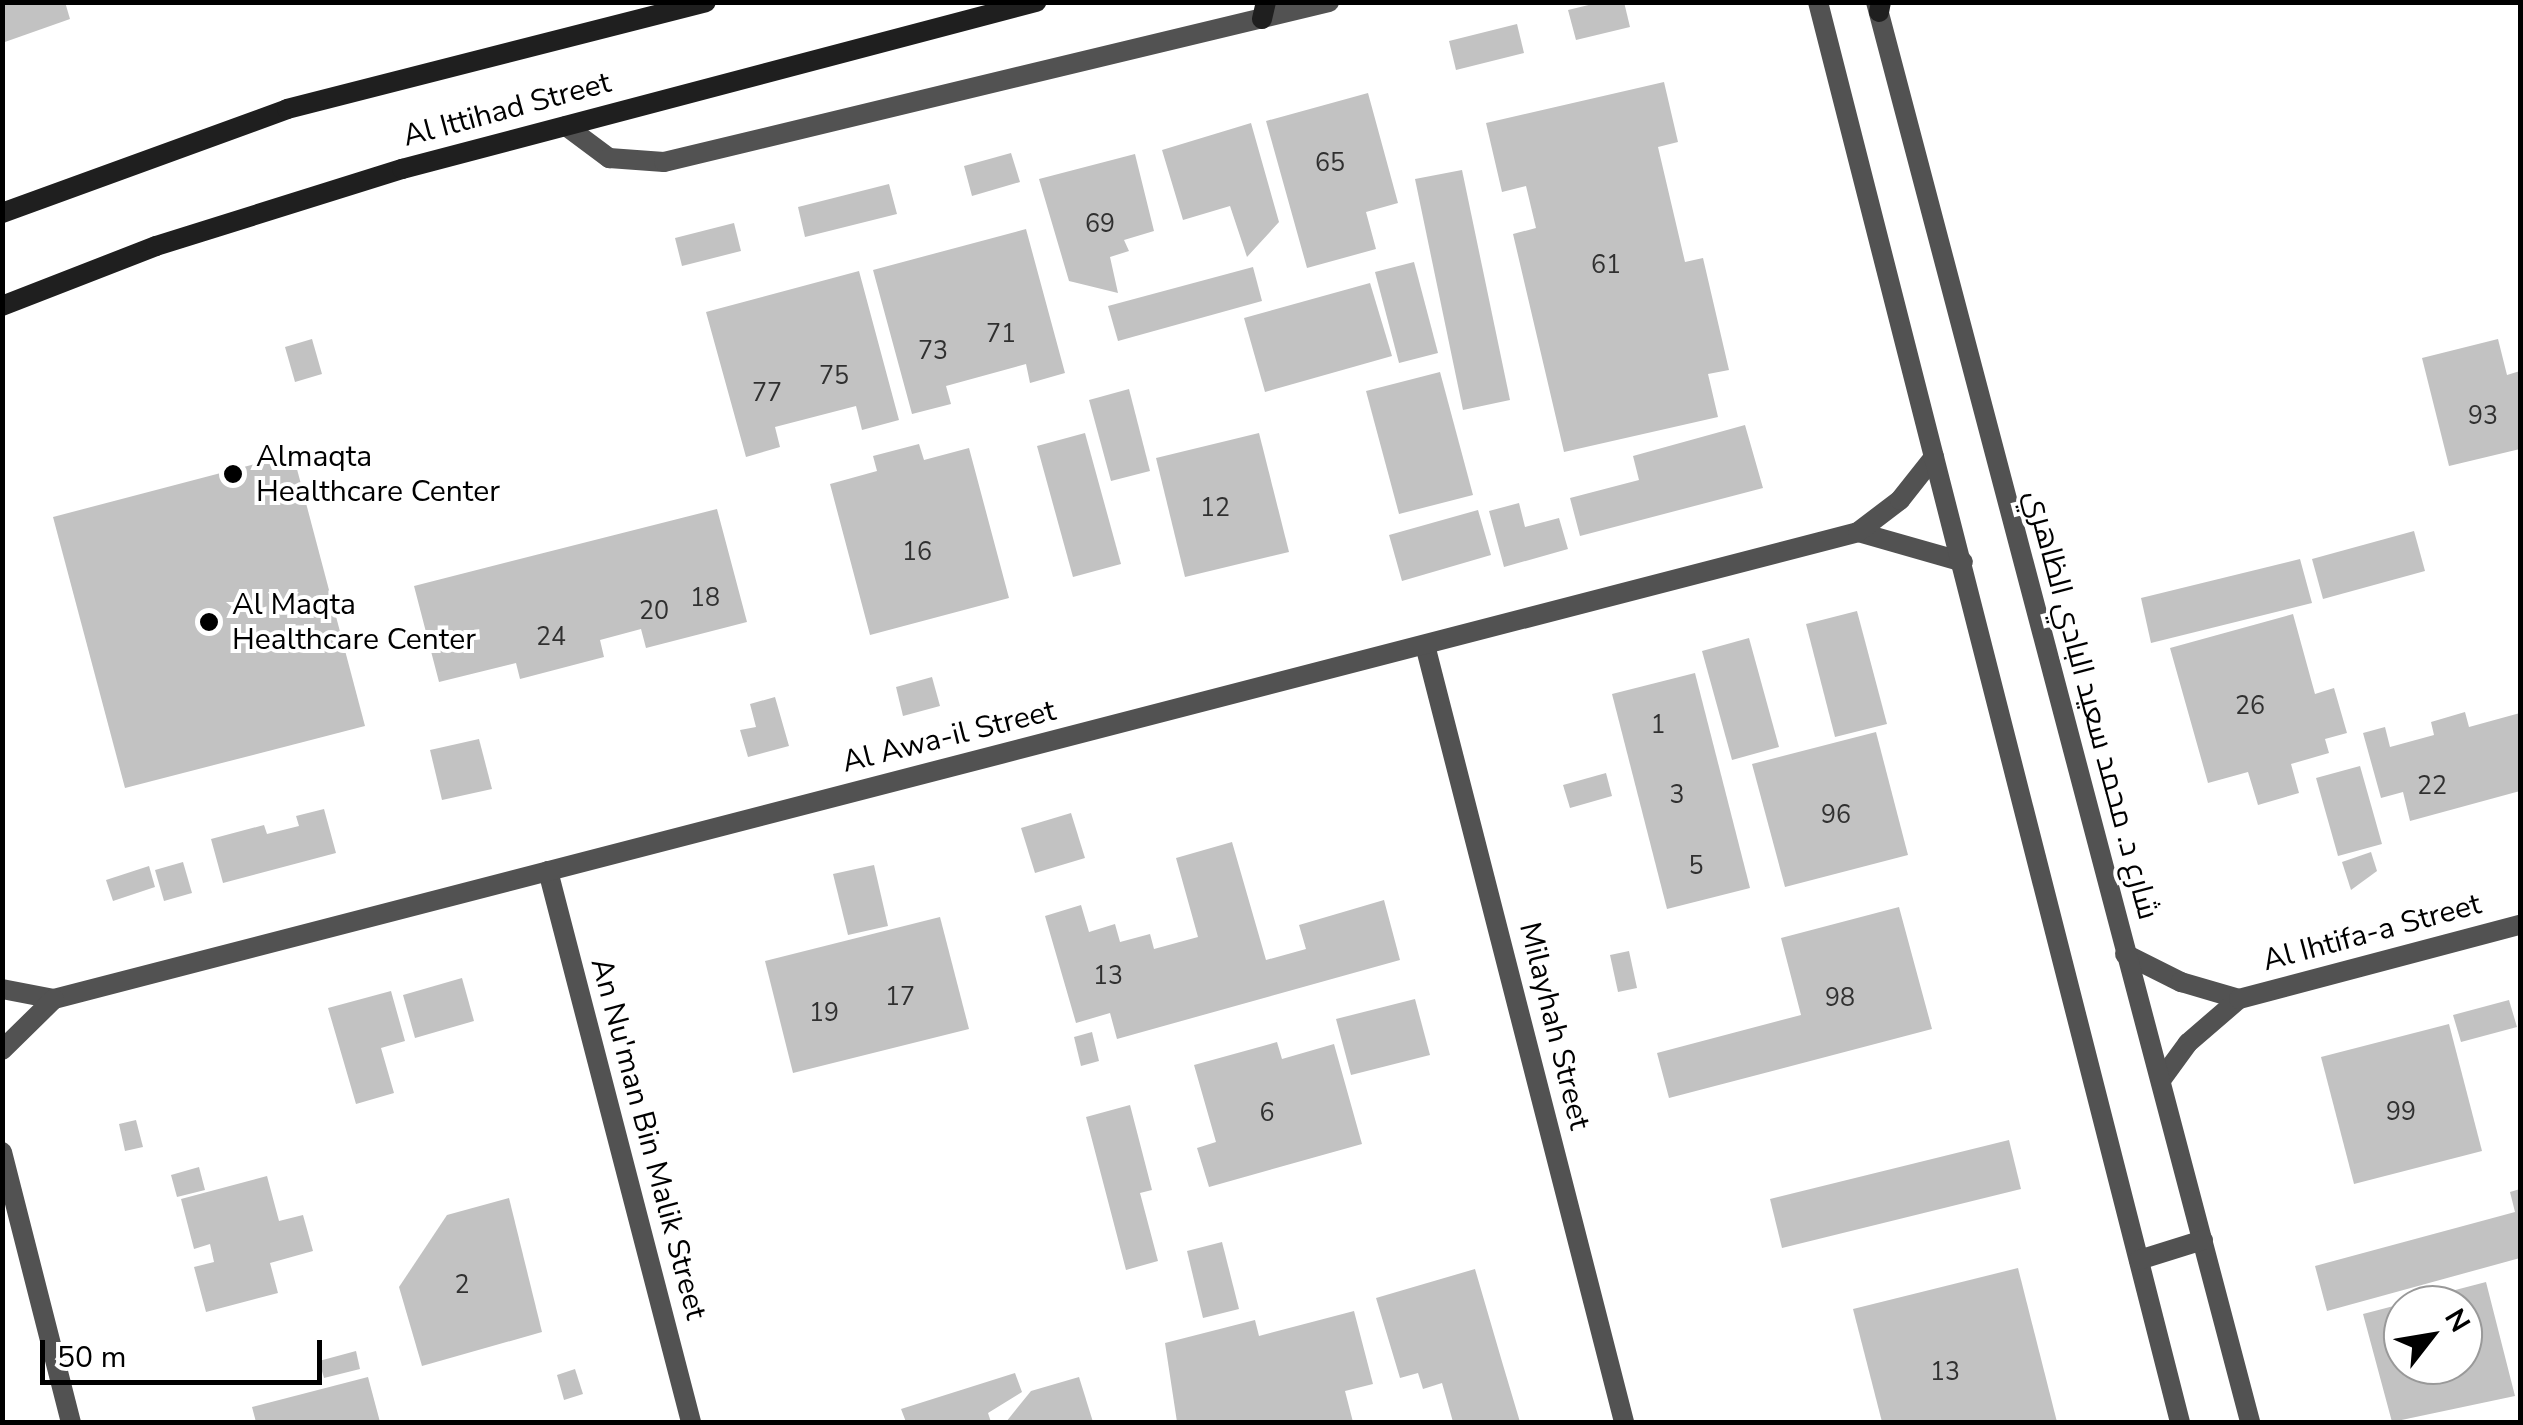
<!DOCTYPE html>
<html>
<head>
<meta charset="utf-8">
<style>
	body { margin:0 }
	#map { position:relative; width:2523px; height:1425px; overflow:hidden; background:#fff; font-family:"Nunito Sans",Cairo,sans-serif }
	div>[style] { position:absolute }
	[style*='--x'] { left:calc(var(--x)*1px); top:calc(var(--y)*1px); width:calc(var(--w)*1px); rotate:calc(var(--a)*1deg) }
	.building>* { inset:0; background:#c2c2c2 }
	.minor>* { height:20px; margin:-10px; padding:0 10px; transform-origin:10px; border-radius:10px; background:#525252 }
	.tertiary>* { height:20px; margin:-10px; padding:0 10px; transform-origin:10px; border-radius:10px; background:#525252 }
	.secondary>* { height:20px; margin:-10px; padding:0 10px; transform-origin:10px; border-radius:10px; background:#1f1f1f }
	.dots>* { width:28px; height:28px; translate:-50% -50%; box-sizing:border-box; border:5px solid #fff; border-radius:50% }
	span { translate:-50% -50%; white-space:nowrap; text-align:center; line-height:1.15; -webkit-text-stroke:8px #fff; paint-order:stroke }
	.number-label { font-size:25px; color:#303030 }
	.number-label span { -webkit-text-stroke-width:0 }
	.street-label { font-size:30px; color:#000 }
	.poi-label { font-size:30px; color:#000 }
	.left { translate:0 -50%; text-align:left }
	.frame { position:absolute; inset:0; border:5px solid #000; pointer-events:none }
	.north { position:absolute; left:2383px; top:1285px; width:100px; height:100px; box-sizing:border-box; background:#fff; border:2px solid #999; border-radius:50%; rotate:59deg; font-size:28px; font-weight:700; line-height:40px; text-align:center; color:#000 }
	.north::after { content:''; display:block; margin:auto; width:35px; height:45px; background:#000; clip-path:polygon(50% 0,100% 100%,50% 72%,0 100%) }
	.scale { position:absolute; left:40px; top:1340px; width:282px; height:45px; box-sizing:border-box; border:5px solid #000; border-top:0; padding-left:12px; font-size:30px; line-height:35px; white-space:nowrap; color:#000; -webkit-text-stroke:8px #fff; paint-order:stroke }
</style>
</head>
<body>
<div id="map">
	<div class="building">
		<div style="clip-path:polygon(2px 2px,65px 2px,70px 19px,2px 43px)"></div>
		<div style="clip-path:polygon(1601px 2px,1624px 2px,1630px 27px,1576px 40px,1568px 10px)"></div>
		<div style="clip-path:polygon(1517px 24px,1524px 53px,1456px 70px,1449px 41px)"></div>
		<div style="clip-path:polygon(1664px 82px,1678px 142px,1658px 147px,1685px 262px,1703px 258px,1729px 370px,1708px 374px,1718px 417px,1564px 452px,1513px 234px,1536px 228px,1526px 186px,1502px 192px,1486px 123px)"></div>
		<div style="clip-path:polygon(1368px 93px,1398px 203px,1366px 212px,1376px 249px,1307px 268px,1266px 121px)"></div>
		<div style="clip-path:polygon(1251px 123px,1279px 222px,1247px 257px,1230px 206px,1183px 220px,1162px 150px)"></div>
		<div style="clip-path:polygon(1011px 153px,1020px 182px,972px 196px,964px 166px)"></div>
		<div style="clip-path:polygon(1135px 154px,1154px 231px,1124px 240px,1129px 251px,1110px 257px,1118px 293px,1069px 281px,1039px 179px)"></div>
		<div style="clip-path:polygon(1462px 170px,1510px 400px,1463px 410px,1415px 179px)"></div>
		<div style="clip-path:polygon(889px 184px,897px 214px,805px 237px,798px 207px)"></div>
		<div style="clip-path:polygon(734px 223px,741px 251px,682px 266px,675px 238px)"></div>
		<div style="clip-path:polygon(1026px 229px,1065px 373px,1030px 383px,1026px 364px,946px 386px,951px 404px,912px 414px,873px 270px)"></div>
		<div style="clip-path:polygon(1414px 262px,1438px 353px,1399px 363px,1375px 272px)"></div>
		<div style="clip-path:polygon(1253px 267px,1262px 301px,1118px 341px,1108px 306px)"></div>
		<div style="clip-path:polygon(859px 271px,899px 420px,862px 430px,856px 406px,775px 427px,780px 447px,746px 457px,706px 312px)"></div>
		<div style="clip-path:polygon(1370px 283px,1392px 356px,1265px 392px,1244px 318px)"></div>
		<div style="clip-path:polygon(312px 339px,322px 374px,295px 382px,285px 347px)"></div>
		<div style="clip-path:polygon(2498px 339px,2507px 375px,2520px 371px,2520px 449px,2449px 466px,2422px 358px)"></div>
		<div style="clip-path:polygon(1440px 372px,1473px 495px,1399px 514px,1366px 391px)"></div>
		<div style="clip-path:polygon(1129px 389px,1150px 471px,1111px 481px,1089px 400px)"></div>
		<div style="clip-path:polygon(1745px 425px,1763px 488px,1580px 536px,1570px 498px,1639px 480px,1633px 456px)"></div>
		<div style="clip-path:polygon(1085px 433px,1121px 564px,1073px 577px,1037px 446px)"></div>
		<div style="clip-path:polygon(1259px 433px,1289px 552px,1185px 577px,1156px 458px)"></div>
		<div style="clip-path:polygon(919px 444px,924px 460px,969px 448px,1009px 598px,870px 635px,830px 484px,877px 471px,873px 456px)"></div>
		<div style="clip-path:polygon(293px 454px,365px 726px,125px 788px,53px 517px)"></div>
		<div style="clip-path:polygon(1519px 503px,1525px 527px,1559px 518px,1568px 549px,1504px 567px,1489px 511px)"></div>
		<div style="clip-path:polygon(717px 509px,747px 622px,646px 648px,641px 629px,600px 640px,604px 657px,520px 679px,516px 663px,439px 682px,414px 586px)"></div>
		<div style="clip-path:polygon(1478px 510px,1491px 555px,1402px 581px,1389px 535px)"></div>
		<div style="clip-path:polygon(2414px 531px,2425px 571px,2323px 599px,2312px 559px)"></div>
		<div style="clip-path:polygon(2300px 559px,2312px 603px,2151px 643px,2141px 598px)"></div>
		<div style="clip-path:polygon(1857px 611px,1887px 724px,1835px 737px,1806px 624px)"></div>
		<div style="clip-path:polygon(2293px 614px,2315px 694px,2334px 688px,2347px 733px,2325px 739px,2329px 753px,2291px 764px,2299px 793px,2258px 805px,2248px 772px,2208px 783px,2170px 648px)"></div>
		<div style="clip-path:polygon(1749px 638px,1779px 747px,1732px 760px,1702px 651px)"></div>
		<div style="clip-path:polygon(1695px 673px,1750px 888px,1667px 909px,1612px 694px)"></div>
		<div style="clip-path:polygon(932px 677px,940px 706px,903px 716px,896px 687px)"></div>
		<div style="clip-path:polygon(775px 697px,789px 746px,748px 757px,740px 730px,756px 727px,750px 704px)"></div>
		<div style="clip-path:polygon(2465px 712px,2469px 727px,2520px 713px,2520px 791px,2410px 821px,2403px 792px,2381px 798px,2363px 733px,2385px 727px,2390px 747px,2434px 735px,2431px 722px)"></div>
		<div style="clip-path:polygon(1876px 732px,1908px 855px,1785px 887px,1752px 764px)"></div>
		<div style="clip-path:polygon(479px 739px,492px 789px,442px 800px,430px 750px)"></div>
		<div style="clip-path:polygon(2360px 766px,2382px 844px,2338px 856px,2316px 778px)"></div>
		<div style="clip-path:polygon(1606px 773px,1612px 796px,1570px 808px,1563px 785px)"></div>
		<div style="clip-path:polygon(324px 809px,336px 853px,223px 883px,211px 839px,264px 825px,267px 834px,299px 826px,296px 816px)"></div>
		<div style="clip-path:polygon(1071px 813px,1085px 858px,1035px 873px,1021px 828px)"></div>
		<div style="clip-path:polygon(1232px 842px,1266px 960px,1306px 949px,1299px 925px,1384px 900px,1400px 960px,1117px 1039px,1110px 1013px,1076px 1023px,1045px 916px,1081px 905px,1089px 932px,1115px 924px,1120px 942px,1150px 934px,1154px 949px,1198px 937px,1176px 858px)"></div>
		<div style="clip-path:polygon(2371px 852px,2377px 871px,2351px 890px,2342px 862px)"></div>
		<div style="clip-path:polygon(183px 862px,192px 893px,164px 901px,155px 870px)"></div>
		<div style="clip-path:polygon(874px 865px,888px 926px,848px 935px,833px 874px)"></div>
		<div style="clip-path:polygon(149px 866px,155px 887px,113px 901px,106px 880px)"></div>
		<div style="clip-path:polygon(1899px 907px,1932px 1029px,1669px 1098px,1657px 1053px,1801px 1015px,1781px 938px)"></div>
		<div style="clip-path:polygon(940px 917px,969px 1029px,793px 1073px,765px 961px)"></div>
		<div style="clip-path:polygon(1629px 951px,1637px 988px,1618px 992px,1610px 955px)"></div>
		<div style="clip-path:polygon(462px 978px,474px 1021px,415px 1038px,403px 995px)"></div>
		<div style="clip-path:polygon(391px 991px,405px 1041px,381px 1048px,394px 1093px,356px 1104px,328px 1008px)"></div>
		<div style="clip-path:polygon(1415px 999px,1430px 1055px,1351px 1075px,1336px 1019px)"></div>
		<div style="clip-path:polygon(2509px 1000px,2517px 1027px,2461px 1042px,2453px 1015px)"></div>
		<div style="clip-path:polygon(2449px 1024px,2482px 1151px,2354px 1184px,2321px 1057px)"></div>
		<div style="clip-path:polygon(1092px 1032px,1099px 1061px,1081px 1066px,1074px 1037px)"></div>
		<div style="clip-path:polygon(1277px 1042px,1282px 1059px,1334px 1044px,1362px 1144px,1209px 1187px,1197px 1148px,1216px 1142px,1194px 1065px)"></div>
		<div style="clip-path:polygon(1130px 1105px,1152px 1190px,1140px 1193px,1158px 1261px,1126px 1270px,1086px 1117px)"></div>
		<div style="clip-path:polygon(136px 1120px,143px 1147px,125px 1151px,119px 1124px)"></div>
		<div style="clip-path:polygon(2009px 1140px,2021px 1189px,1782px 1248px,1770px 1199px)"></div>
		<div style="clip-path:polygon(199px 1167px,205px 1190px,177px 1197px,171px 1175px)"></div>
		<div style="clip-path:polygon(267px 1176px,279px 1221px,303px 1215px,313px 1251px,270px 1263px,278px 1293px,206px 1312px,194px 1267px,214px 1262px,210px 1244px,194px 1249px,181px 1199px)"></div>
		<div style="clip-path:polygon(2520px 1189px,2520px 1258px,2327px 1311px,2315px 1266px,2515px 1212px,2510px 1192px)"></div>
		<div style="clip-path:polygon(509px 1198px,542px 1332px,422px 1366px,399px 1287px,447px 1215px)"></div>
		<div style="clip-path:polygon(1222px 1242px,1239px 1309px,1203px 1318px,1187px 1251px)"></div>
		<div style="clip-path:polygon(2018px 1268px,2057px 1422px,1882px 1422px,1853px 1309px)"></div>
		<div style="clip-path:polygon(1475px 1269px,1503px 1365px,1520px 1422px,1453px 1422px,1442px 1383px,1423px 1389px,1418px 1373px,1400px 1378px,1376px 1298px)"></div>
		<div style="clip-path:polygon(evenodd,2486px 1282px,2515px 1396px,2392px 1422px,2363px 1314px,2486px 1282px,2403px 1305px,2463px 1305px,2463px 1365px,2403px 1365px,2403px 1305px)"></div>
		<div style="clip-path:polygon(1354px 1311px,1373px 1384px,1345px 1391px,1353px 1422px,1177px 1422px,1165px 1343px,1255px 1320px,1259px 1336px)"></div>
		<div style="clip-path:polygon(356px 1351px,360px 1369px,324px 1378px,319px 1361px)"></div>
		<div style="clip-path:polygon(575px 1369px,583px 1394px,564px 1400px,557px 1375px)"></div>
		<div style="clip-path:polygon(1015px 1373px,1022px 1392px,988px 1413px,991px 1422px,906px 1422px,901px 1409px)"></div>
		<div style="clip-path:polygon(368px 1377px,380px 1422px,256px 1422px,252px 1407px)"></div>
		<div style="clip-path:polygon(1079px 1377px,1093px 1422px,1006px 1422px,1031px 1391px)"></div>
	</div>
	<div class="minor">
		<div style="--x:566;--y:126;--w:54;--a:36.7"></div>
		<div style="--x:609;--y:158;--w:55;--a:4.2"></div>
		<div style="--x:664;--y:162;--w:684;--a:-13.53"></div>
		<div style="--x:1858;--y:532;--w:109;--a:15.9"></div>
		<div style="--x:1425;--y:645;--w:802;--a:75.63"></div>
		<div style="--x:548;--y:871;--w:569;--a:75.45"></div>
		<div style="--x:2125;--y:954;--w:63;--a:26.6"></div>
		<div style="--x:2181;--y:982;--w:60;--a:16.3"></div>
		<div style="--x:2;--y:989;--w:53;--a:10.9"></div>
		<div style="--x:54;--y:999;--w:1863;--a:-14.51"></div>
		<div style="--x:1858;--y:532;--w:53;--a:-37.3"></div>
		<div style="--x:1900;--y:500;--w:55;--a:-51.7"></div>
		<div style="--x:2;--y:1050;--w:73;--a:-44.4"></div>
		<div style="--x:2161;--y:1080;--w:46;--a:-53.9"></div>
		<div style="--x:2188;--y:1043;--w:67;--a:-40.8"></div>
		<div style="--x:2239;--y:999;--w:291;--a:-14.8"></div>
	</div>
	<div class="tertiary">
		<div style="--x:1818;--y:2;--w:1465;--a:75.7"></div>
		<div style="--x:1876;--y:2;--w:1468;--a:75.24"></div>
		<div style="--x:2;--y:1152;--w:279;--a:75.7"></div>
		<div style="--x:2139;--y:1260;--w:67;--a:-17.4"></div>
	</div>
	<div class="secondary">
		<div style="--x:1879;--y:12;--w:10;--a:-79"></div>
		<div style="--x:1262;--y:19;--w:17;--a:-77"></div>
		<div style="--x:2;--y:213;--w:303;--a:-20"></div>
		<div style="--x:287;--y:109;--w:432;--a:-14.3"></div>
		<div style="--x:2;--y:306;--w:165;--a:-21.3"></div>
		<div style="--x:156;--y:246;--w:258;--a:-17.4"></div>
		<div style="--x:402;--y:169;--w:656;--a:-14.76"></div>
	</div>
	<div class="dots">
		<div style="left:233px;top:474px;background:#000"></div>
		<div style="left:209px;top:622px;background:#000"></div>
	</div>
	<div class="number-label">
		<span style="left:1330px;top:163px">65</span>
		<span style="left:1100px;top:224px">69</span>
		<span style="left:1606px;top:265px">61</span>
		<span style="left:1001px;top:334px">71</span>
		<span style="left:933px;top:351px">73</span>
		<span style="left:834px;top:376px">75</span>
		<span style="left:767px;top:393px">77</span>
		<span style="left:2483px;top:416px">93</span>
		<span style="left:1215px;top:508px">12</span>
		<span style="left:917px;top:552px">16</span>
		<span style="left:705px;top:598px">18</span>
		<span style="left:654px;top:611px">20</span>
		<span style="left:551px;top:637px">24</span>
		<span style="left:2250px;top:706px">26</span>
		<span style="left:1658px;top:725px">1</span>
		<span style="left:2432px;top:786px">22</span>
		<span style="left:1677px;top:795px">3</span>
		<span style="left:1836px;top:815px">96</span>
		<span style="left:1696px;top:866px">5</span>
		<span style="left:1108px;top:976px">13</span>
		<span style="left:900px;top:997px">17</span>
		<span style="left:1840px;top:998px">98</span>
		<span style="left:824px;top:1013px">19</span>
		<span style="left:2401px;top:1112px">99</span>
		<span style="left:1267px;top:1113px">6</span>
		<span style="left:462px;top:1285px">2</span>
		<span style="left:1945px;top:1372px">13</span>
	</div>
	<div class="street-label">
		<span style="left:507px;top:110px;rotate:-15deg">Al Ittihad Street</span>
		<span style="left:2091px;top:705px;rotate:75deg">شارع د. محمد سعيد البادي الظاهري</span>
		<span style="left:949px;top:737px;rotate:-14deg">Al Awa-il Street</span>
		<span style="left:2372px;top:933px;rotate:-15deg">Al Ihtifa-a Street</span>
		<span style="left:1554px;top:1026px;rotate:76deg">Milayhah Street</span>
		<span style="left:648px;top:1139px;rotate:75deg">An Nu'man Bin Malik Street</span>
	</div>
	<div class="poi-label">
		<span class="left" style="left:256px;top:474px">Almaqta<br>Healthcare Center</span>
		<span class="left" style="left:232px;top:622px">Al Maqta<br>Healthcare Center</span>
	</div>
	<div class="frame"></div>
	<div class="north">N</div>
	<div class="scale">50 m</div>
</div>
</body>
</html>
